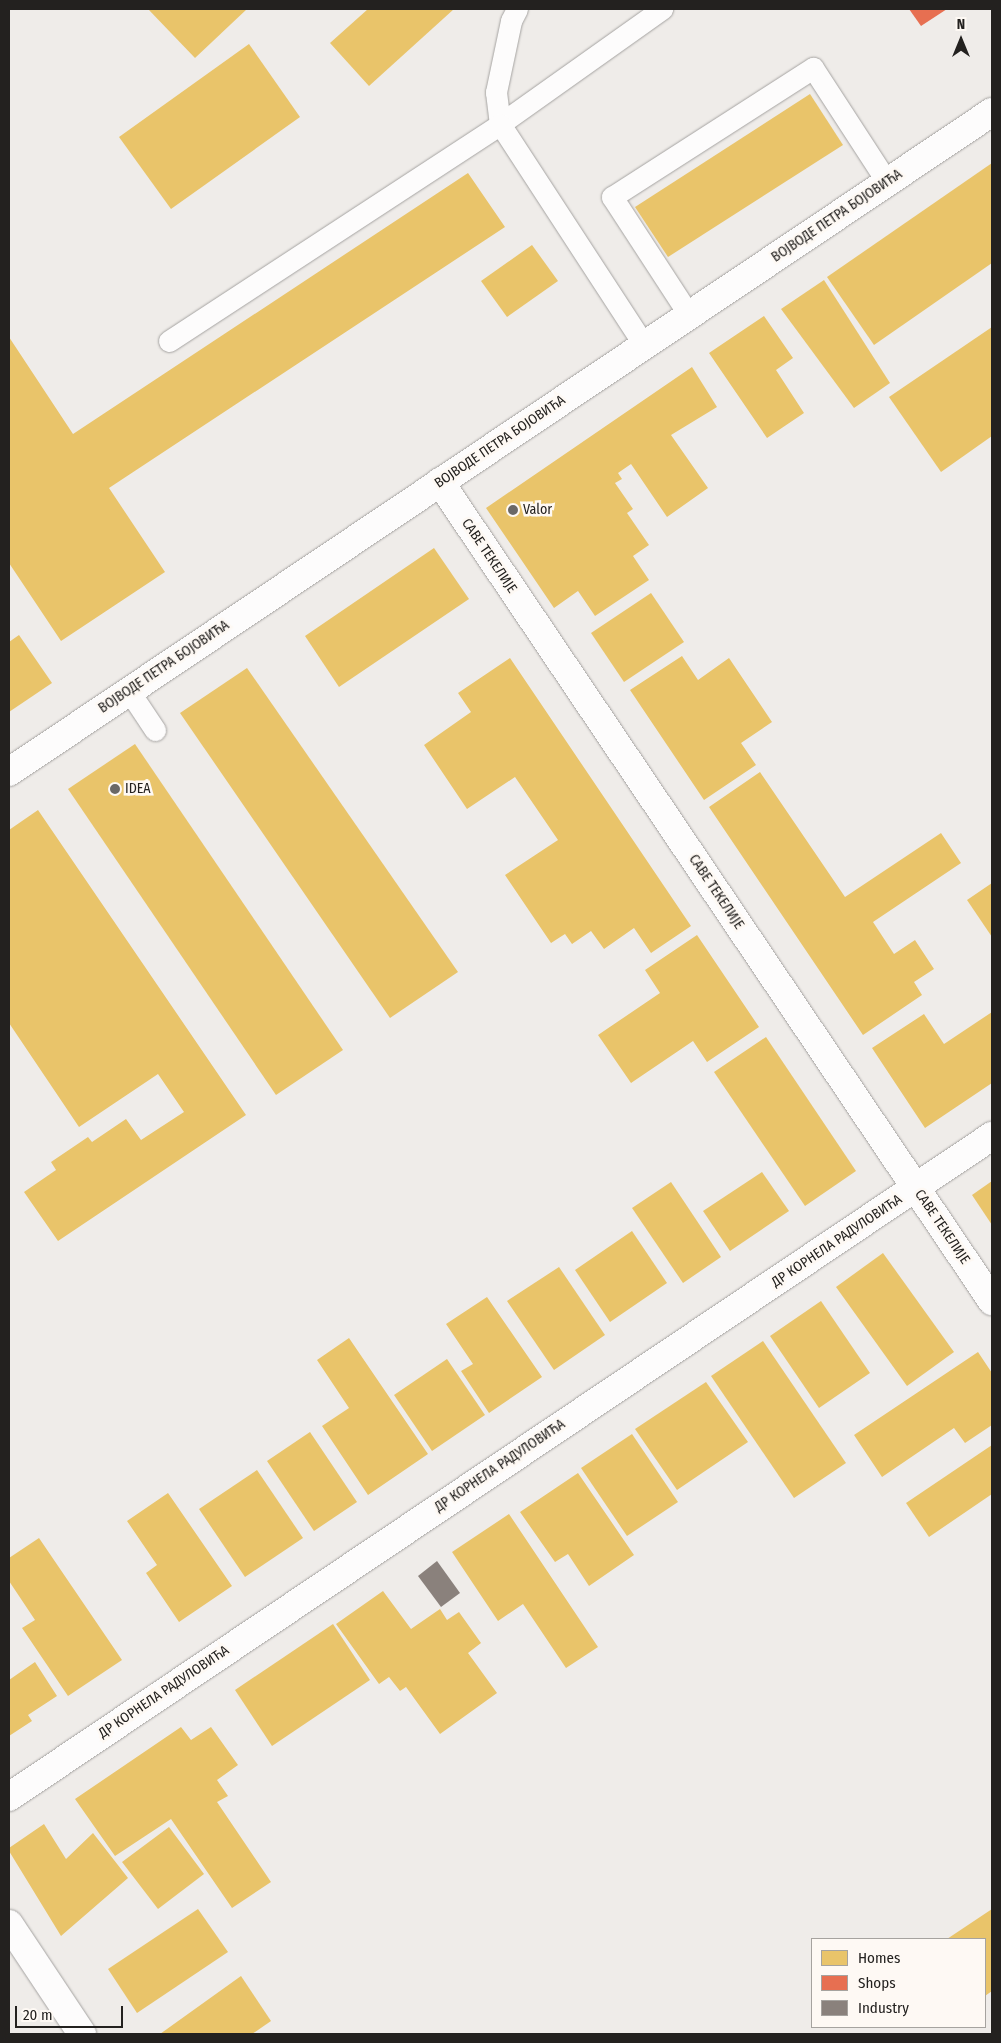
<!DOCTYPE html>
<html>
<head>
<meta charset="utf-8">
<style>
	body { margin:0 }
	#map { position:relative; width:1001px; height:2043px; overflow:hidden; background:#efece9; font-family:"Fira Sans Condensed",sans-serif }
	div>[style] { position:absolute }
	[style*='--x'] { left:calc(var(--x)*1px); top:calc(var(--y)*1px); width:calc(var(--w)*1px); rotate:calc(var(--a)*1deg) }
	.homes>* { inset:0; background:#e9c46a }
	.shops>* { inset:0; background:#e76f51 }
	.industry>* { inset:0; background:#8a817c }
	.roads { filter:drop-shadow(0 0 1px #a5a3a1) drop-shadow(0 0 1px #a5a3a1) }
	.lane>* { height:21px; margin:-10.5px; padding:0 10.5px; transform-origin:10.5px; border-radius:10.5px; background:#fdfcfc }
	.street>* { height:28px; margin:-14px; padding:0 14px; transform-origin:14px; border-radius:14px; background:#fdfcfc }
	.secondary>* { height:28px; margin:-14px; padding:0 14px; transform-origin:14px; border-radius:14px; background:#fdfcfc }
	.dots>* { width:14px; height:14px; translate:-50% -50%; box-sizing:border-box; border:2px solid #fef9f4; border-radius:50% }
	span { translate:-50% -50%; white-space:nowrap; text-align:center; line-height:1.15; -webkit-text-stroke:5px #fef9f4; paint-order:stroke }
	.street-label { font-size:14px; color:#23211f }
	.poi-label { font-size:14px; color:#23211f }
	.left { translate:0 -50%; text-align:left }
	.frame { position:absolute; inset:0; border:10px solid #23211f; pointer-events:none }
	.legend { position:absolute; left:811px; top:1938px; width:175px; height:90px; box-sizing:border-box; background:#fef9f4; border:1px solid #a6a39f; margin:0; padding:6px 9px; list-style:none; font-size:15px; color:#23211f }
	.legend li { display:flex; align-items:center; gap:10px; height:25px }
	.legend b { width:25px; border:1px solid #a6a39f }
	.north { position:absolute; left:936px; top:15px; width:50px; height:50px; -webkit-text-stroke:4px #fef9f4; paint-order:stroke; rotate:0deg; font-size:14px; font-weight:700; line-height:20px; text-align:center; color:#23211f }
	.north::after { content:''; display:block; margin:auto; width:18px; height:22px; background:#23211f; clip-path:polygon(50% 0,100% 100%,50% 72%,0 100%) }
	.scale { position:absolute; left:15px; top:2006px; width:108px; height:22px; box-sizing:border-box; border:2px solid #23211f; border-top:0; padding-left:6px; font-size:15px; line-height:18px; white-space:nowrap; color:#23211f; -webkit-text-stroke:4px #fef9f4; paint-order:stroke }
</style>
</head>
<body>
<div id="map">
	<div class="homes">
		<div style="clip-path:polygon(148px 9px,247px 9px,195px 58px)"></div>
		<div style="clip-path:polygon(368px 9px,454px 9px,369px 86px,330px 43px)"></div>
		<div style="clip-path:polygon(249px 44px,300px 117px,171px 209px,119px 137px)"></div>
		<div style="clip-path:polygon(810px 94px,843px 145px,668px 257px,635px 207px)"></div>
		<div style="clip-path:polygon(992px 163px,992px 263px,874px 345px,827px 277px)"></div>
		<div style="clip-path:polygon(468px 173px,505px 227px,109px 488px,165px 572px,61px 641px,9px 563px,9px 337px,73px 434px)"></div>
		<div style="clip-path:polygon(532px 245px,558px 281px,507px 317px,481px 281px)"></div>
		<div style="clip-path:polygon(824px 280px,890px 383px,854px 408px,781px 309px)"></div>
		<div style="clip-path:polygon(764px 316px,793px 358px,776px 370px,804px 413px,767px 438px,709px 353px)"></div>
		<div style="clip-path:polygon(992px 327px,992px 436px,941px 472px,889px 397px)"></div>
		<div style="clip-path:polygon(692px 367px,717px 407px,671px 435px,708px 488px,667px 517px,631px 464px,618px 473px,622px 479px,615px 483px,633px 509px,627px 513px,649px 545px,633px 556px,649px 580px,595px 616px,578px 591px,554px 608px,486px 508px)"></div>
		<div style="clip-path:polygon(434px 548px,469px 599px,339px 687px,305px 636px)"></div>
		<div style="clip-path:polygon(651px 593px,684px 642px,624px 682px,591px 633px)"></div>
		<div style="clip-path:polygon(19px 635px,52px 683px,9px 712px,9px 642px)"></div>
		<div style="clip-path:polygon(682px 656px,698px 680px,729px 658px,772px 722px,741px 743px,756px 765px,704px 800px,630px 690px)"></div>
		<div style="clip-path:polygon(510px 658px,691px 926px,651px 953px,634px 928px,604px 949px,591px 931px,572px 944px,565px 934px,551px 943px,505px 875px,558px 840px,515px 777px,467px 809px,424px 745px,471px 712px,458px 693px)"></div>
		<div style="clip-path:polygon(247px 668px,458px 972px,390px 1018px,180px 713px)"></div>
		<div style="clip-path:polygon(135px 744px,343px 1050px,276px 1095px,68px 789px)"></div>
		<div style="clip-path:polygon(760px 772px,845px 897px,941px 833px,961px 863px,873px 922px,894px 954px,915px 940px,934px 969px,914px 982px,922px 995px,863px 1035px,709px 807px)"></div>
		<div style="clip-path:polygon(38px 810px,246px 1115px,58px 1241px,24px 1192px,56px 1170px,51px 1162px,88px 1137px,92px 1142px,126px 1119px,141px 1140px,184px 1112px,158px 1074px,79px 1127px,9px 1023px,9px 830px)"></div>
		<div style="clip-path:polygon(992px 883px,992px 937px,967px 900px)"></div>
		<div style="clip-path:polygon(697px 935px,759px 1027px,707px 1062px,693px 1041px,631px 1083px,598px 1035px,660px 993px,645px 970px)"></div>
		<div style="clip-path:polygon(992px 1012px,992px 1083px,925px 1128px,872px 1048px,924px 1014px,944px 1044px)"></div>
		<div style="clip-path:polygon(766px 1037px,856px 1171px,805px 1206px,714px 1072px)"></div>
		<div style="clip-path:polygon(762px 1172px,789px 1211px,730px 1251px,703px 1211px)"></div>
		<div style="clip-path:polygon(992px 1181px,992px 1225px,972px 1195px)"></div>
		<div style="clip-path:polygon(671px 1182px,721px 1257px,683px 1283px,632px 1208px)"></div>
		<div style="clip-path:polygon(632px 1231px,667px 1283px,610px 1322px,575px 1270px)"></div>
		<div style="clip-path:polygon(883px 1253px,954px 1352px,907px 1386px,836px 1287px)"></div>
		<div style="clip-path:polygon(559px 1267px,605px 1335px,554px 1370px,507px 1301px)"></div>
		<div style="clip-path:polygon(487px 1297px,542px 1377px,489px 1413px,461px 1371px,473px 1364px,446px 1324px)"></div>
		<div style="clip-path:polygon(821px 1301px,870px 1373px,819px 1408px,770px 1336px)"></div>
		<div style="clip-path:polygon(349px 1338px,428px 1454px,368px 1495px,322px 1426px,349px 1408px,317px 1360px)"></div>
		<div style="clip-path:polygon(763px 1341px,846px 1463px,794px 1498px,711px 1376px)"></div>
		<div style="clip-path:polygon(978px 1352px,992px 1373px,992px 1425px,965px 1443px,954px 1428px,882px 1477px,854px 1435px)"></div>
		<div style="clip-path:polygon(447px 1359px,485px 1415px,432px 1451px,394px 1395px)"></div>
		<div style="clip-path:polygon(706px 1382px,748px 1442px,677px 1490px,635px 1429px)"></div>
		<div style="clip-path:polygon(310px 1432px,357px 1502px,314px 1531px,267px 1461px)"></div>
		<div style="clip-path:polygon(632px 1434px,678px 1502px,627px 1536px,581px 1468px)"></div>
		<div style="clip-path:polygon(992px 1445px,992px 1494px,929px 1537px,906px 1503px)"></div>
		<div style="clip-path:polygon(257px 1470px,303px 1538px,245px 1577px,199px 1509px)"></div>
		<div style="clip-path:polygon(578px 1473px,634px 1555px,589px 1586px,568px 1554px,555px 1562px,520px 1512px)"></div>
		<div style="clip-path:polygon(168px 1493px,232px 1586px,179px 1622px,146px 1573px,157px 1565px,127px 1521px)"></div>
		<div style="clip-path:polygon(509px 1514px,598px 1647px,566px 1668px,523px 1604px,498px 1621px,452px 1552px)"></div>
		<div style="clip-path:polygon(39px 1538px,122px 1660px,68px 1696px,22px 1628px,35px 1620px,9px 1581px,9px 1558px)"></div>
		<div style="clip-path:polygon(383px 1591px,411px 1629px,440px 1609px,447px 1620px,459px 1612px,481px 1643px,468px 1653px,497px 1693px,440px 1734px,406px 1687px,400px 1691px,389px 1677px,379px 1684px,336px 1624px)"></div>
		<div style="clip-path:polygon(333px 1624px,370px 1680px,272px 1746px,235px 1690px)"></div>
		<div style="clip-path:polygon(35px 1662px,57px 1696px,28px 1715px,32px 1721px,9px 1736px,9px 1680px)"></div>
		<div style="clip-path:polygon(181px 1727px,191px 1740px,211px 1727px,238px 1765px,217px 1780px,228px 1796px,217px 1802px,271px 1882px,232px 1908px,171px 1819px,115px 1856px,75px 1799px)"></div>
		<div style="clip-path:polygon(44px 1824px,66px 1859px,93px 1833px,128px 1878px,61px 1936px,9px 1851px,9px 1848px)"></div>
		<div style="clip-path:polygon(169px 1827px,204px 1874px,158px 1909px,122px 1862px)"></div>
		<div style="clip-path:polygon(198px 1909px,228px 1952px,137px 2013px,108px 1969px)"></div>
		<div style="clip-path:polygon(992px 1909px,992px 1991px,985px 1996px,985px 1939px,947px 1939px)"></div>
		<div style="clip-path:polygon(241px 1976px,271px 2021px,252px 2034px,160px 2034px)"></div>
	</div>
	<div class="shops">
		<div style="clip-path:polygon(909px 9px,947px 9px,921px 26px)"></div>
	</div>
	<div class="industry">
		<div style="clip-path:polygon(437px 1561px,460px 1593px,441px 1607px,418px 1576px)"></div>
	</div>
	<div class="roads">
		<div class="lane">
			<div style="--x:517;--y:9;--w:13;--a:117"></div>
			<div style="--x:511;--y:21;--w:73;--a:101.9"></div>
			<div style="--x:496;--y:92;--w:32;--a:83"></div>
			<div style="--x:500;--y:124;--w:199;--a:-35.4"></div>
			<div style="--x:689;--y:315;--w:141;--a:-123.1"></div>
			<div style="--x:612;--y:197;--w:239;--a:-32.7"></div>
			<div style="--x:813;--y:68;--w:136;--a:57"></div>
			<div style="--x:169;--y:341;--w:396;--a:-33.2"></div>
			<div style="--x:500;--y:124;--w:264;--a:56.9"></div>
			<div style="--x:129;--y:691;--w:47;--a:56.3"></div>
		</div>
		<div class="street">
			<div style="--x:440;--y:482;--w:988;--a:56.02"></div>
			<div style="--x:9;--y:1797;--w:1185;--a:-33.92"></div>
		</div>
		<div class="secondary">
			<div style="--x:9;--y:772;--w:1184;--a:-33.88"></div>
			<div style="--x:9;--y:1924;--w:132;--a:56.4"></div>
		</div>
	</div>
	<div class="dots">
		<div style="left:513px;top:510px;background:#6a6866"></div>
		<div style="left:115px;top:789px;background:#6a6866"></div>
	</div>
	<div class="street-label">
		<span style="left:837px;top:216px;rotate:-34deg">ВОЈВОДЕ ПЕТРА БОЈОВИЋА</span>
		<span style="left:500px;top:442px;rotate:-34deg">ВОЈВОДЕ ПЕТРА БОЈОВИЋА</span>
		<span style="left:489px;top:556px;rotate:56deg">САВЕ ТЕКЕЛИЈЕ</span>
		<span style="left:164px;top:667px;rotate:-34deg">ВОЈВОДЕ ПЕТРА БОЈОВИЋА</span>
		<span style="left:716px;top:892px;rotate:56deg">САВЕ ТЕКЕЛИЈЕ</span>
		<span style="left:942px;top:1227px;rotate:56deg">САВЕ ТЕКЕЛИЈЕ</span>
		<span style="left:837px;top:1241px;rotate:-34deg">ДР КОРНЕЛА РАДУЛОВИЋА</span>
		<span style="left:500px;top:1466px;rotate:-34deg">ДР КОРНЕЛА РАДУЛОВИЋА</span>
		<span style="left:164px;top:1692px;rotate:-34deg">ДР КОРНЕЛА РАДУЛОВИЋА</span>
	</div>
	<div class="poi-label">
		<span class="left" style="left:523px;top:510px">Valor</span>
		<span class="left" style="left:125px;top:789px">IDEA</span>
	</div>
	<div class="frame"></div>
	<ul class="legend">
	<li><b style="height:14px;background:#e9c46a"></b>Homes</li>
	<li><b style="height:14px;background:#e76f51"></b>Shops</li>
	<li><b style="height:14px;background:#8a817c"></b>Industry</li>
	</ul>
	<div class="north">N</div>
	<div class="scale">20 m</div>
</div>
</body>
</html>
